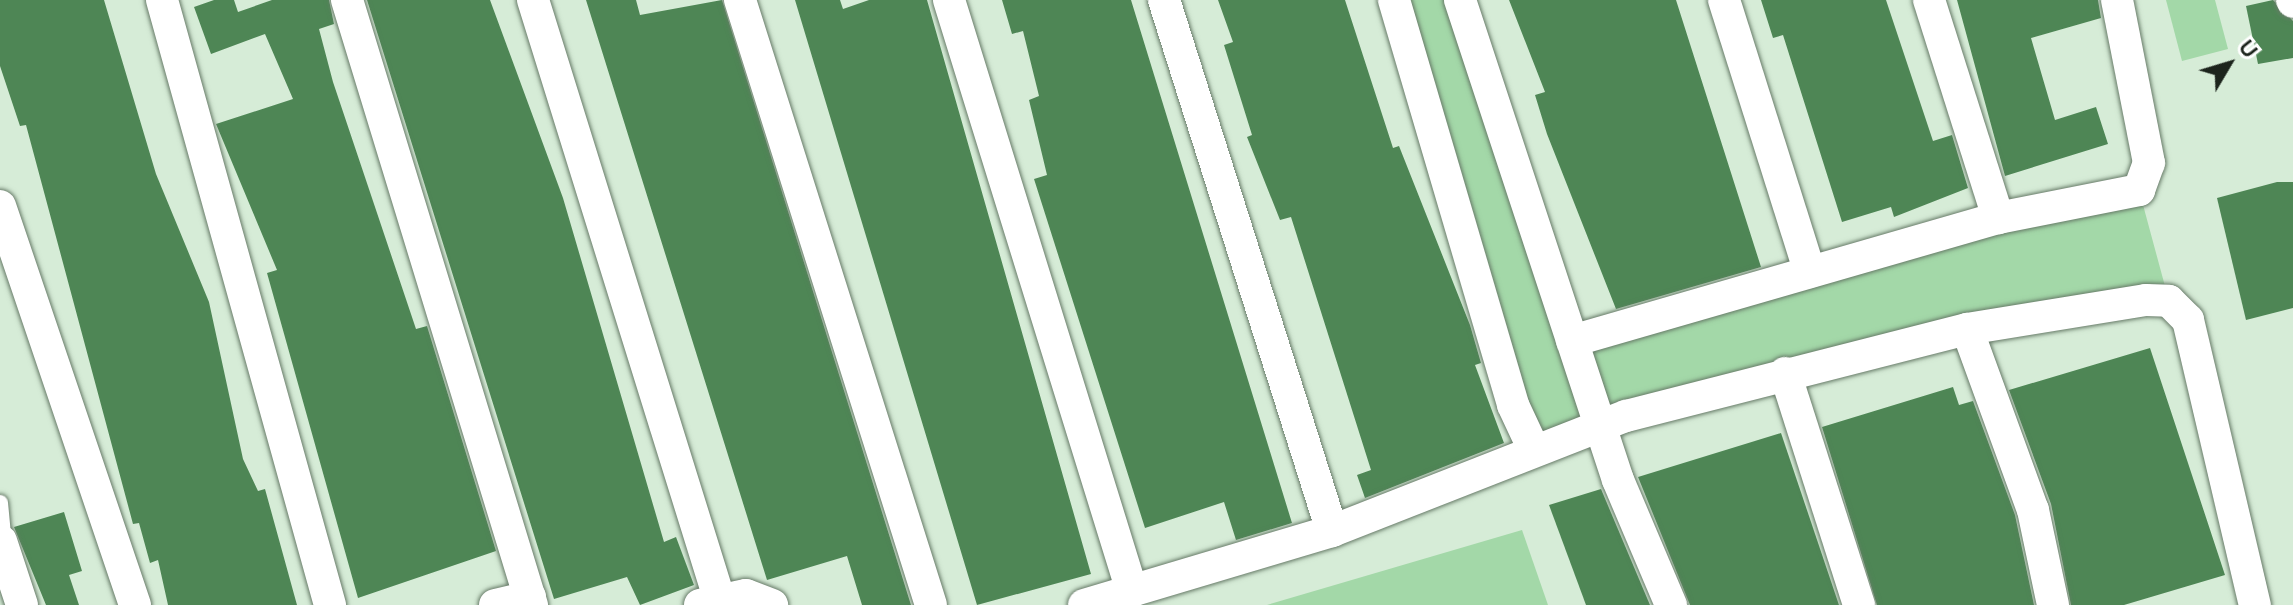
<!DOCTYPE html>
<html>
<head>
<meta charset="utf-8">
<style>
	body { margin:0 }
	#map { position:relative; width:2293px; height:605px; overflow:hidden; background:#d6ecd7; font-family:Cabin,sans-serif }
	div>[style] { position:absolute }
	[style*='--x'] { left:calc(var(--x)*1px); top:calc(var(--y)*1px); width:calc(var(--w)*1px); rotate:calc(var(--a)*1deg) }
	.green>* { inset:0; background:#a3d8a8 }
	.building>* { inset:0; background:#4e8655 }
	.roads { filter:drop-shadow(0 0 2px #677b68) drop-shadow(0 0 2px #677b68) }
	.service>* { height:16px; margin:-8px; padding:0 8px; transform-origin:8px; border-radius:8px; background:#fff }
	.minor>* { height:32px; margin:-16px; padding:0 16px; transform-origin:16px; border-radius:16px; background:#fff }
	span { translate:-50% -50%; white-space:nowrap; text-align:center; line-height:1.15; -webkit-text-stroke:8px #fff; paint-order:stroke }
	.north { position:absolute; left:2189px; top:24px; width:80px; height:80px; -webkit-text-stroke:6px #fff; paint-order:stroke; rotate:52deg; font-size:22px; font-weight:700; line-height:32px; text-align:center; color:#1c241c }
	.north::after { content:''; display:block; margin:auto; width:28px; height:36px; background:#1c241c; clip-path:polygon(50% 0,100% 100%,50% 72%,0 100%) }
</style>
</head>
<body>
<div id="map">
	<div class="green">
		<div style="clip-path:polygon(1394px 0,1460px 0,1572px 341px,2139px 190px,2169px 301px,2146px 300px,1534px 450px)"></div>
		<div style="clip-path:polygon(2166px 0,2215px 0,2228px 49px,2182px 61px)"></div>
		<div style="clip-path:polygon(1522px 530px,1548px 605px,1267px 605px)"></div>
	</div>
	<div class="building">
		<div style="clip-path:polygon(0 0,104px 0,156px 174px,209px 302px,243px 459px,258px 491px,265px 489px,297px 605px,168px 605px,158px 560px,150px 563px,139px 523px,133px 524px,26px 125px,20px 126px,0 66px)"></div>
		<div style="clip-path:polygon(214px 0,234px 0,238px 12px,272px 0,329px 0,334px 24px,319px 29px,333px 82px,416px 329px,427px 326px,496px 551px,358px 598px,267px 273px,277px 270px,216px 124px,293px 99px,265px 34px,211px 54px,194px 7px)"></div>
		<div style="clip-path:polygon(367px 0,490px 0,563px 198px,664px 542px,676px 537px,694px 585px,640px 605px,627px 577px,554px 599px)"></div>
		<div style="clip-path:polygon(586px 0,636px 0,640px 15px,722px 0,911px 605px,862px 605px,847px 556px,767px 580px)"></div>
		<div style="clip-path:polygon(795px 0,840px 0,843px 9px,869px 0,927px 0,1091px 574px,977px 605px)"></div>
		<div style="clip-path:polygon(1002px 0,1131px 0,1292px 523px,1236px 540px,1224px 502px,1145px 528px,1034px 179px,1047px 175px,1029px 100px,1039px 96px,1023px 31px,1012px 34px)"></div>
		<div style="clip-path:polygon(1218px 0,1345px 0,1393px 148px,1399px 146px,1470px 325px,1481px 363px,1475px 365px,1504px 443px,1365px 498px,1357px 475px,1371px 470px,1291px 217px,1280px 220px,1247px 137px,1252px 135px,1224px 45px,1233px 42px)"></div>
		<div style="clip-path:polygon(1509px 0,1676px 0,1761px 267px,1616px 309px,1547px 134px,1535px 95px,1545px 92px)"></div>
		<div style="clip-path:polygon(1761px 0,1886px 0,1933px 141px,1952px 135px,1968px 188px,1894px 217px,1891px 207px,1842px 222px,1783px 35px,1773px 38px)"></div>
		<div style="clip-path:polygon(1957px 0,2098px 0,2101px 18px,2031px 38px,2055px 120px,2096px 107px,2108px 144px,2005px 176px)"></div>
		<div style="clip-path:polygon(2273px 0,2293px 21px,2293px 58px,2258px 64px,2246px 6px)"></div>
		<div style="clip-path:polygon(2277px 182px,2293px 182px,2293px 308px,2246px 320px,2217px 198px)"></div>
		<div style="clip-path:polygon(2150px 348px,2225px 575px,2124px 605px,2071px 605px,2051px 504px,2009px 390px)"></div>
		<div style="clip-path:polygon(1953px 387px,1959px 405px,1973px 401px,2015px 515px,2034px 605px,1877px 605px,1822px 427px)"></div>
		<div style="clip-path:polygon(1781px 433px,1839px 605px,1690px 605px,1638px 477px)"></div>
		<div style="clip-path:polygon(1601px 489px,1650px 605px,1586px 605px,1549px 505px)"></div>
		<div style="clip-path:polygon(64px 512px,82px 571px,69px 575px,79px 605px,46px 605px,14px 527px)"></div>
	</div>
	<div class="roads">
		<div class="service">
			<div style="--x:0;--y:503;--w:42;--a:84.6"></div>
		</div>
		<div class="minor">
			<div style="--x:162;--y:0;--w:628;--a:74.48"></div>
			<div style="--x:347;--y:0;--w:633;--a:73"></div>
			<div style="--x:533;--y:0;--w:626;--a:72.72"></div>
			<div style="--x:740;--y:0;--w:634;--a:72.48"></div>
			<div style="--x:949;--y:0;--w:619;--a:72.8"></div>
			<div style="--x:1164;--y:0;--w:557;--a:72.44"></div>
			<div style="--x:1394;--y:0;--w:422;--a:73.6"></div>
			<div style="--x:1513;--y:405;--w:50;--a:65"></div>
			<div style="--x:1460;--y:0;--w:505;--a:71.78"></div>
			<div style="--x:1618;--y:480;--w:136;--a:67"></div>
			<div style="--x:1724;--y:0;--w:285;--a:72.5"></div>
			<div style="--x:1929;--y:0;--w:229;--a:72.4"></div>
			<div style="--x:2292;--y:0;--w:2;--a:63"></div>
			<div style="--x:0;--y:206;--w:421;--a:71.3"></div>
			<div style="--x:1967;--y:329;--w:193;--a:70"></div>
			<div style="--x:2033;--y:510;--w:97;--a:78.1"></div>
			<div style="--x:1572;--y:341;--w:443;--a:-16.1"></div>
			<div style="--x:1998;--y:218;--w:144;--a:-11.2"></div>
			<div style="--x:2139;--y:190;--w:29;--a:-70"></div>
			<div style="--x:2149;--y:163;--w:166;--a:-101.1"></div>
			<div style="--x:1785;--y:373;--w:244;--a:72.3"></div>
			<div style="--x:1;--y:541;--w:67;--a:71.8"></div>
			<div style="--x:495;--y:605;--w:36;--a:-13"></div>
			<div style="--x:700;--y:605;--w:47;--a:-12.3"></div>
			<div style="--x:746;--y:595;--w:28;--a:21"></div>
			<div style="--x:1084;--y:605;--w:259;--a:-16.6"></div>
			<div style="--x:1332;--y:531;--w:316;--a:-21.4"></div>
			<div style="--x:1626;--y:416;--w:352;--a:-14.3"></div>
			<div style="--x:1967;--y:329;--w:181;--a:-9.2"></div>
			<div style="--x:2146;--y:300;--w:23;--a:2"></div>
			<div style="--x:2169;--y:301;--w:27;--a:45"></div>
			<div style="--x:2188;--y:320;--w:293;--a:76.8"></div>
		</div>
	</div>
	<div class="north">U</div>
</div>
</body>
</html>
